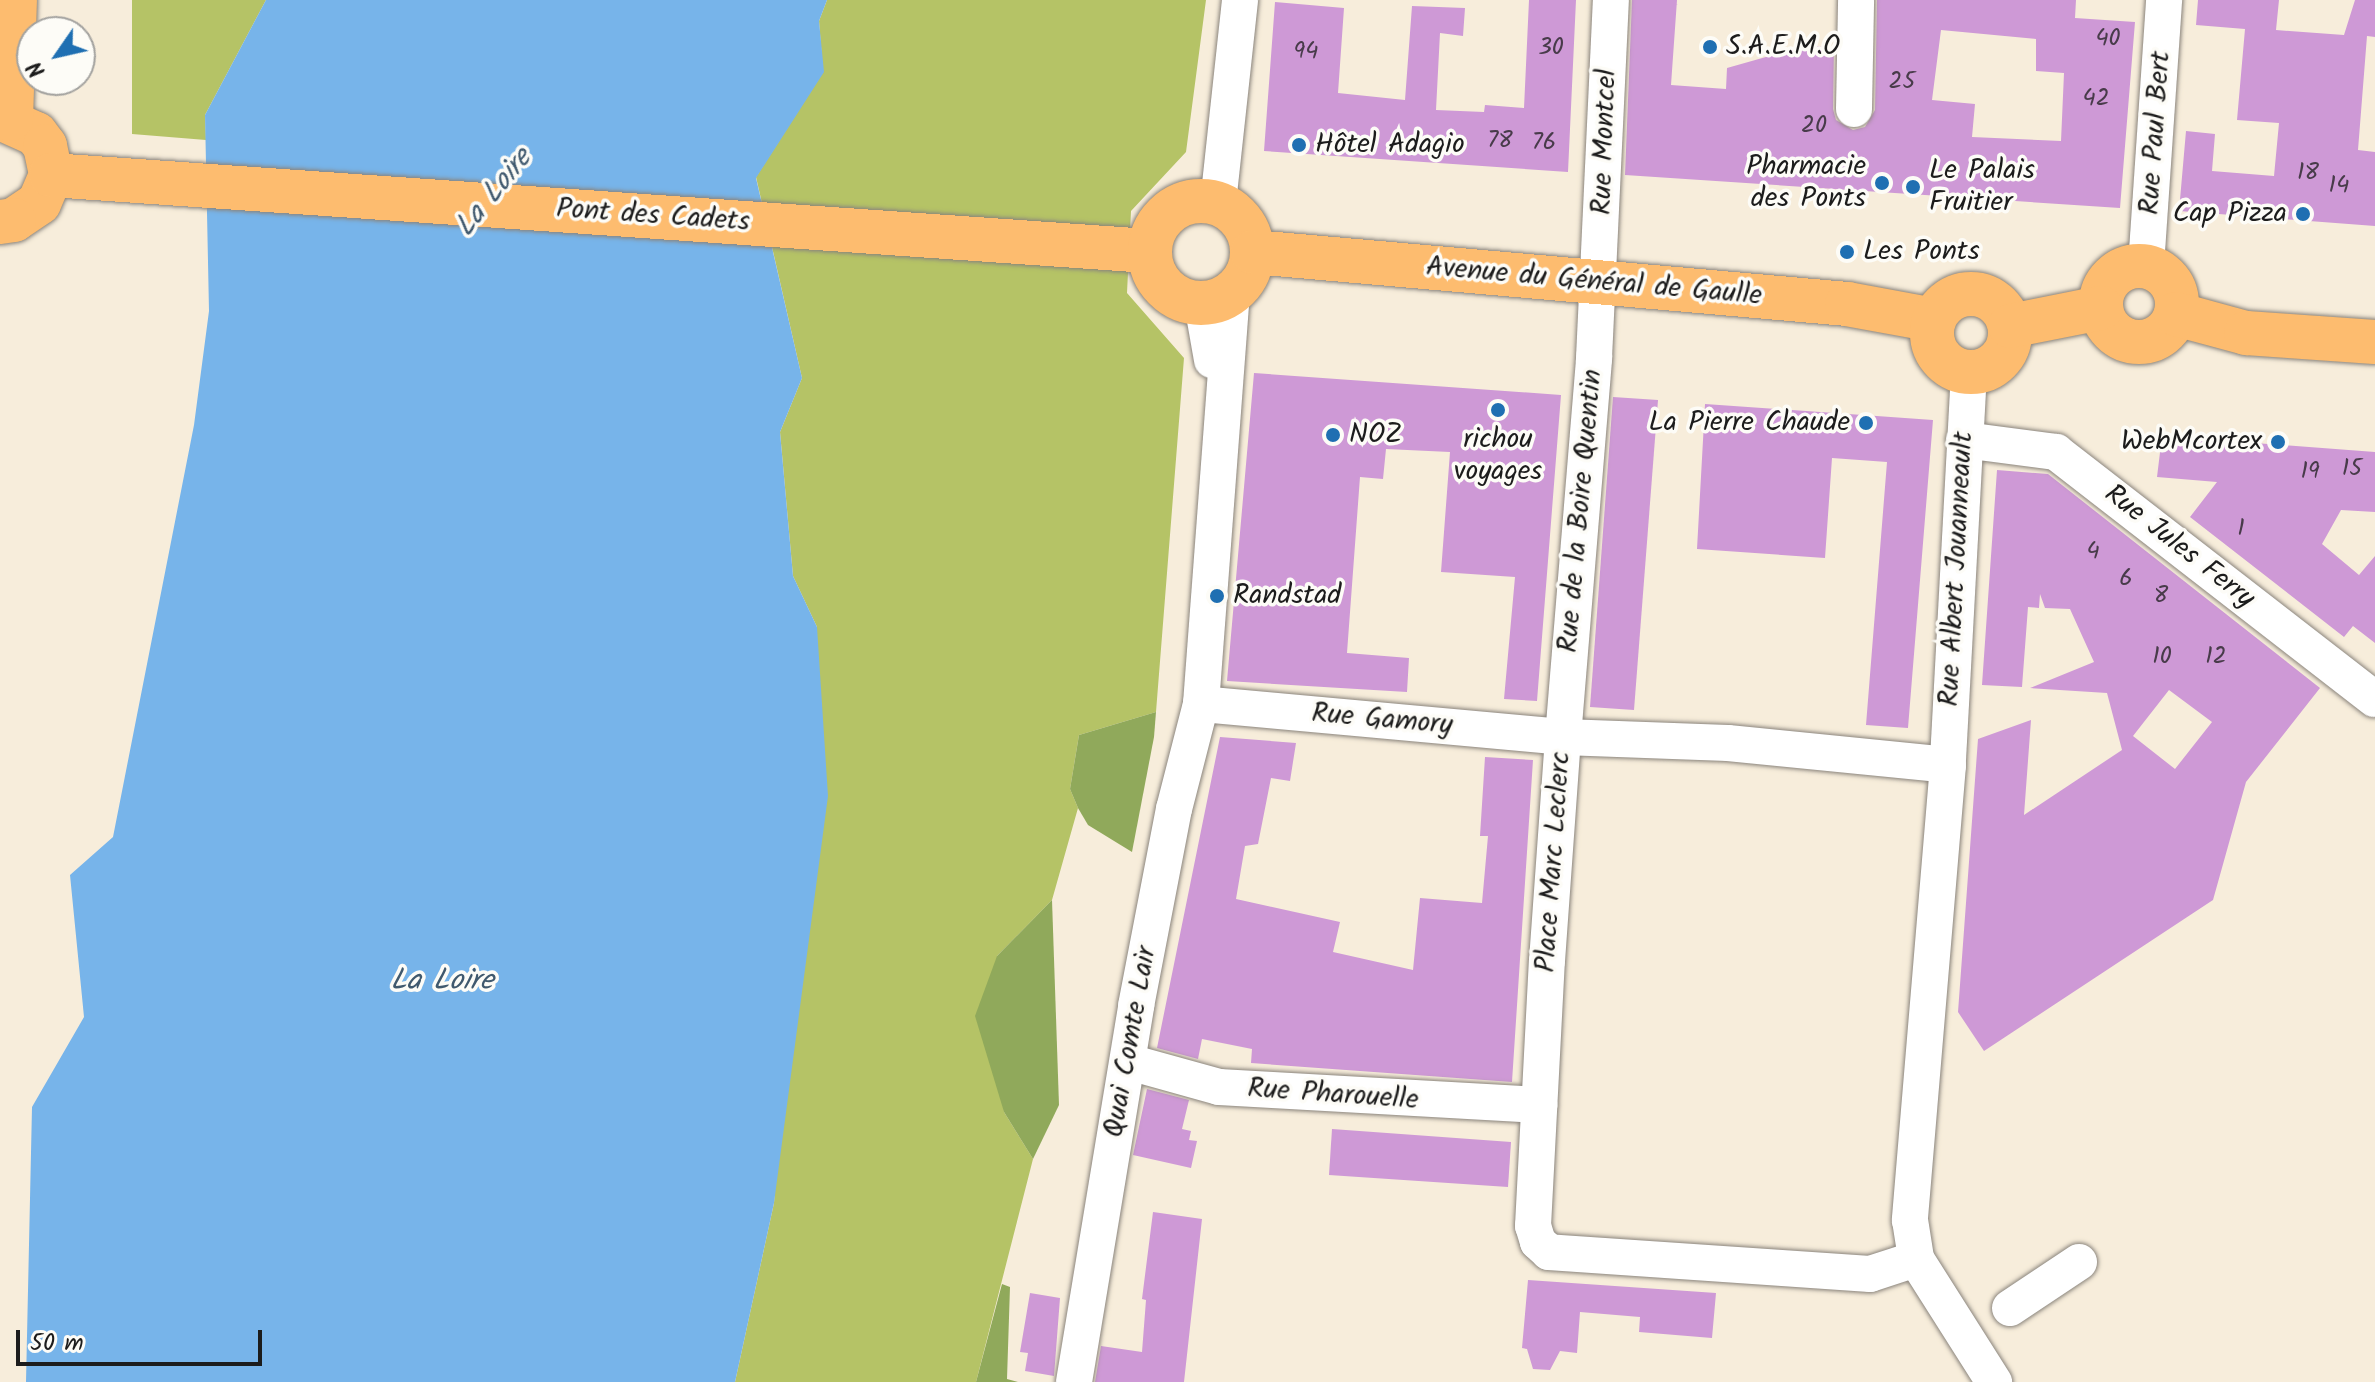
<!DOCTYPE html>
<html>
<head>
<meta charset="utf-8">
<style>
	body { margin:0 }
	#map { position:relative; width:2375px; height:1382px; overflow:hidden; background:#f7eddb; font-family:Kalam,sans-serif }
	div>[style] { position:absolute }
	[style*='--x'] { left:calc(var(--x)*1px); top:calc(var(--y)*1px); width:calc(var(--w)*1px); rotate:calc(var(--a)*1deg) }
	.green>* { inset:0; background:#b5c366 }
	.forest>* { inset:0; background:#90a95b }
	.water>* { inset:0; background:#77b4ea }
	.building>* { inset:0; background:#ce99d6 }
	.roads { filter:drop-shadow(0 0 2px #8a847c) drop-shadow(0 0 2px #8a847c) }
	.minor>* { height:36px; margin:-18px; padding:0 18px; transform-origin:18px; border-radius:18px; background:#fff }
	.major>* { height:44px; margin:-22px; padding:0 22px; transform-origin:22px; border-radius:22px; background:#fdbc6f }
	.major>.ring { margin:-22px; padding:0; box-sizing:content-box; background:none; border:44px solid #fdbc6f; border-radius:50% }
	.dots>* { width:22px; height:22px; translate:-50% -50%; box-sizing:border-box; border:4px solid #fdfcf7; border-radius:50% }
	span { translate:-50% -50%; white-space:nowrap; text-align:center; line-height:1.15; -webkit-text-stroke:7px #fdfcf7; paint-order:stroke }
	.number-label { font-size:24px; color:#483b4a }
	.number-label span { -webkit-text-stroke-width:0 }
	.poi-label { font-size:28px; color:#1c1c1c }
	.left { translate:0 -50%; text-align:left }
	.right { translate:-100% -50%; text-align:right }
	.street-label { font-size:28px; color:#1c1c1c }
	.water-label { font-size:30px; color:#40596e; font-style:italic }
	.north { position:absolute; left:16px; top:16px; width:80px; height:80px; box-sizing:border-box; background:#fdfcf7; border:2px solid #a3a29f; border-radius:50%; rotate:236deg; font-size:22px; font-weight:700; line-height:32px; text-align:center; color:#1c1c1c }
	.north::after { content:''; display:block; margin:auto; width:28px; height:36px; background:#1f6fb2; clip-path:polygon(50% 0,100% 100%,50% 72%,0 100%) }
	.scale { position:absolute; left:16px; top:1330px; width:246px; height:36px; box-sizing:border-box; border:4px solid #1c1c1c; border-top:0; padding-left:10px; font-size:24px; line-height:28px; white-space:nowrap; color:#1c1c1c; -webkit-text-stroke:6px #fdfcf7; paint-order:stroke }
</style>
</head>
<body>
<div id="map">
	<div class="green">
		<div style="clip-path:polygon(132px 0,266px 0,205px 115px,206px 140px,132px 134px)"></div>
		<div style="clip-path:polygon(827px 0,1206px 0,1186px 152px,1131px 211px,1127px 293px,1184px 358px,1156px 712px,1079px 735px,1070px 789px,1078px 808px,1052px 900px,997px 956px,1004px 1112px,1033px 1159px,976px 1382px,735px 1382px,774px 1203px,817px 627px,793px 576px,780px 432px,802px 378px,756px 177px,823px 72px,819px 21px)"></div>
	</div>
	<div class="forest">
		<div style="clip-path:polygon(1156px 712px,1154px 737px,1132px 852px,1088px 825px,1078px 808px,1070px 789px,1079px 735px)"></div>
		<div style="clip-path:polygon(1052px 900px,1059px 1105px,1033px 1159px,1004px 1112px,975px 1016px,997px 956px)"></div>
		<div style="clip-path:polygon(1002px 1284px,1010px 1287px,1007px 1379px,1018px 1382px,976px 1382px)"></div>
	</div>
	<div class="water">
		<div style="clip-path:polygon(266px 0,827px 0,819px 21px,824px 72px,756px 178px,802px 378px,780px 432px,793px 576px,817px 627px,828px 796px,774px 1203px,735px 1382px,26px 1382px,32px 1107px,84px 1017px,70px 875px,113px 837px,194px 425px,209px 311px,205px 115px)"></div>
	</div>
	<div class="building">
		<div style="clip-path:polygon(1529px 0,1576px 0,1568px 172px,1264px 151px,1275px 2px,1344px 8px,1338px 93px,1405px 100px,1412px 6px,1465px 8px,1463px 36px,1440px 33px,1436px 110px,1484px 112px,1485px 105px,1524px 108px)"></div>
		<div style="clip-path:polygon(evenodd,1632px 0,1677px 0,1671px 85px,1726px 89px,1727px 68px,1805px 46px,1834px 47px,1833px 109px,1836px 120px,1853px 130px,1865px 127px,1875px 110px,1877px 0,2076px 0,2075px 18px,2135px 22px,2120px 208px,1625px 175px,1632px 0,1941px 30px,2036px 39px,2036px 71px,2064px 73px,2061px 141px,1972px 137px,1975px 104px,1932px 100px,1941px 30px)"></div>
		<div style="clip-path:polygon(2198px 0,2279px 0,2276px 30px,2344px 35px,2355px 0,2375px 0,2375px 37px,2367px 36px,2358px 150px,2375px 152px,2375px 226px,2179px 211px,2186px 131px,2215px 134px,2212px 171px,2274px 176px,2279px 123px,2237px 120px,2245px 29px,2196px 25px)"></div>
		<div style="clip-path:polygon(1254px 373px,1561px 395px,1537px 701px,1504px 699px,1515px 577px,1441px 572px,1450px 452px,1386px 449px,1383px 479px,1360px 477px,1347px 653px,1409px 658px,1407px 692px,1227px 681px)"></div>
		<div style="clip-path:polygon(1613px 397px,1658px 400px,1634px 710px,1590px 707px)"></div>
		<div style="clip-path:polygon(1705px 404px,1933px 420px,1908px 728px,1866px 725px,1887px 462px,1832px 458px,1825px 558px,1697px 549px)"></div>
		<div style="clip-path:polygon(2162px 436px,2375px 452px,2375px 512px,2341px 510px,2322px 544px,2359px 575px,2375px 556px,2375px 643px,2353px 626px,2344px 637px,2190px 517px,2217px 482px,2157px 477px)"></div>
		<div style="clip-path:polygon(evenodd,1997px 470px,2048px 474px,2320px 688px,2246px 782px,2213px 900px,1984px 1051px,1958px 1012px,1978px 739px,2031px 720px,2024px 815px,2122px 750px,2107px 693px,2030px 688px,2094px 662px,2070px 609px,2045px 608px,2040px 594px,2039px 608px,2028px 607px,2022px 687px,1982px 685px,1997px 470px,2169px 690px,2212px 722px,2175px 769px,2133px 736px,2169px 690px)"></div>
		<div style="clip-path:polygon(1220px 737px,1296px 743px,1290px 781px,1271px 778px,1258px 844px,1245px 846px,1236px 899px,1340px 922px,1333px 952px,1413px 970px,1420px 898px,1482px 903px,1488px 836px,1480px 836px,1485px 757px,1533px 760px,1512px 1082px,1251px 1063px,1252px 1049px,1202px 1039px,1198px 1059px,1157px 1048px)"></div>
		<div style="clip-path:polygon(1147px 1089px,1189px 1100px,1182px 1129px,1191px 1131px,1189px 1140px,1197px 1141px,1191px 1168px,1133px 1155px)"></div>
		<div style="clip-path:polygon(1332px 1129px,1511px 1142px,1508px 1187px,1329px 1175px)"></div>
		<div style="clip-path:polygon(1153px 1212px,1202px 1219px,1184px 1382px,1095px 1382px,1101px 1346px,1142px 1352px,1146px 1300px,1142px 1299px)"></div>
		<div style="clip-path:polygon(1528px 1280px,1716px 1293px,1712px 1338px,1639px 1332px,1640px 1317px,1580px 1312px,1577px 1353px,1560px 1351px,1550px 1370px,1533px 1369px,1527px 1349px,1522px 1348px)"></div>
		<div style="clip-path:polygon(1030px 1293px,1060px 1298px,1054px 1376px,1025px 1371px,1028px 1353px,1020px 1352px)"></div>
	</div>
	<div class="roads">
		<div class="minor">
			<div style="--x:1854;--y:109;--w:109;--a:-88.9"></div>
			<div style="--x:1218;--y:203;--w:204;--a:-83.8"></div>
			<div style="--x:2146;--y:266;--w:267;--a:-86.1"></div>
			<div style="--x:1202;--y:303;--w:58;--a:80"></div>
			<div style="--x:1969;--y:372;--w:394;--a:93.1"></div>
			<div style="--x:1948;--y:765;--w:457;--a:94.8"></div>
			<div style="--x:1910;--y:1220;--w:39;--a:81"></div>
			<div style="--x:1916;--y:1259;--w:146;--a:57.6"></div>
			<div style="--x:1964;--y:440;--w:93;--a:7.4"></div>
			<div style="--x:2056;--y:452;--w:403;--a:37.8"></div>
			<div style="--x:1201;--y:704;--w:364;--a:5.2"></div>
			<div style="--x:1563;--y:737;--w:380;--a:-85.3"></div>
			<div style="--x:1594;--y:358;--w:358;--a:-87.3"></div>
			<div style="--x:1129;--y:1062;--w:93;--a:15.5"></div>
			<div style="--x:1219;--y:1087;--w:321;--a:3.2"></div>
			<div style="--x:1916;--y:1259;--w:48;--a:161.9"></div>
			<div style="--x:1870;--y:1274;--w:322;--a:-176.1"></div>
			<div style="--x:1549;--y:1252;--w:15;--a:-138"></div>
			<div style="--x:1538;--y:1242;--w:17;--a:-107"></div>
			<div style="--x:1533;--y:1226;--w:265;--a:-87"></div>
			<div style="--x:1547;--y:961;--w:225;--a:-85.9"></div>
			<div style="--x:1563;--y:737;--w:165;--a:2.1"></div>
			<div style="--x:1728;--y:743;--w:221;--a:5.7"></div>
			<div style="--x:2010;--y:1308;--w:83;--a:-33.7"></div>
			<div style="--x:1074;--y:1382;--w:381;--a:-80.6"></div>
			<div style="--x:1136;--y:1006;--w:201;--a:-79.1"></div>
			<div style="--x:1174;--y:809;--w:108;--a:-75.6"></div>
			<div style="--x:1201;--y:704;--w:412;--a:-85.7"></div>
		</div>
		<div class="major">
			<div style="--x:0;--y:118;--w:39;--a:24"></div>
			<div style="--x:36;--y:134;--w:15;--a:53"></div>
			<div style="--x:45;--y:146;--w:30;--a:78"></div>
			<div style="--x:51;--y:175;--w:30;--a:113"></div>
			<div style="--x:39;--y:203;--w:30;--a:146"></div>
			<div style="--x:14;--y:220;--w:14;--a:172"></div>
			<div style="--x:11;--y:119;--w:119;--a:-88.1"></div>
			<div style="--x:51;--y:175;--w:1101;--a:3.96"></div>
			<div class="ring" style="left:1150px;top:201px;width:58px;height:58px"></div>
			<div style="--x:1253;--y:252;--w:596;--a:5"></div>
			<div style="--x:1847;--y:304;--w:88;--a:10.4"></div>
			<div class="ring" style="left:2101px;top:266px;width:32px;height:32px"></div>
			<div class="ring" style="left:1932px;top:294px;width:34px;height:34px"></div>
			<div style="--x:2176;--y:314;--w:73;--a:15.2"></div>
			<div style="--x:2246;--y:333;--w:129;--a:4"></div>
			<div style="--x:2010;--y:326;--w:93;--a:-11.2"></div>
		</div>
	</div>
	<div class="dots">
		<div style="left:1710px;top:47px;background:#1f6fb2"></div>
		<div style="left:1299px;top:145px;background:#1f6fb2"></div>
		<div style="left:1882px;top:183px;background:#1f6fb2"></div>
		<div style="left:1913px;top:187px;background:#1f6fb2"></div>
		<div style="left:2303px;top:214px;background:#1f6fb2"></div>
		<div style="left:1847px;top:252px;background:#1f6fb2"></div>
		<div style="left:1498px;top:410px;background:#1f6fb2"></div>
		<div style="left:1866px;top:423px;background:#1f6fb2"></div>
		<div style="left:1333px;top:435px;background:#1f6fb2"></div>
		<div style="left:2278px;top:442px;background:#1f6fb2"></div>
		<div style="left:1217px;top:596px;background:#1f6fb2"></div>
	</div>
	<div class="number-label">
		<span style="left:2108px;top:39px">40</span>
		<span style="left:1551px;top:48px">30</span>
		<span style="left:1306px;top:52px">94</span>
		<span style="left:1902px;top:82px">25</span>
		<span style="left:2096px;top:99px">42</span>
		<span style="left:1814px;top:126px">20</span>
		<span style="left:1500px;top:141px">78</span>
		<span style="left:1544px;top:143px">76</span>
		<span style="left:2308px;top:173px">18</span>
		<span style="left:2339px;top:186px">14</span>
		<span style="left:2352px;top:469px">15</span>
		<span style="left:2310px;top:472px">19</span>
		<span style="left:2241px;top:529px">1</span>
		<span style="left:2093px;top:552px">4</span>
		<span style="left:2126px;top:579px">6</span>
		<span style="left:2161px;top:596px">8</span>
		<span style="left:2162px;top:657px">10</span>
		<span style="left:2216px;top:657px">12</span>
	</div>
	<div class="poi-label">
		<span class="left" style="left:1726px;top:47px">S.A.E.M.O</span>
		<span class="left" style="left:1315px;top:145px">Hôtel Adagio</span>
		<span class="right" style="left:1866px;top:183px">Pharmacie<br>des Ponts</span>
		<span class="left" style="left:1929px;top:187px">Le Palais<br>Fruitier</span>
		<span class="right" style="left:2287px;top:214px">Cap Pizza</span>
		<span class="left" style="left:1863px;top:252px">Les Ponts</span>
		<span class="right" style="left:1850px;top:423px">La Pierre Chaude</span>
		<span class="left" style="left:1349px;top:435px">NOZ</span>
		<span style="left:1498px;top:456px">richou<br>voyages</span>
		<span class="right" style="left:2262px;top:442px">WebMcortex</span>
		<span class="left" style="left:1233px;top:596px">Randstad</span>
	</div>
	<div class="street-label">
		<span style="left:2156px;top:133px;rotate:-86deg">Rue Paul Bert</span>
		<span style="left:1605px;top:142px;rotate:-88deg">Rue Montcel</span>
		<span style="left:653px;top:216px;rotate:4deg">Pont des Cadets</span>
		<span style="left:1594px;top:282px;rotate:5deg">Avenue du Général de Gaulle</span>
		<span style="left:1581px;top:511px;rotate:-85deg">Rue de la Boire Quentin</span>
		<span style="left:2179px;top:547px;rotate:38deg">Rue Jules Ferry</span>
		<span style="left:1957px;top:569px;rotate:-87deg">Rue Albert Jouanneault</span>
		<span style="left:1382px;top:720px;rotate:5deg">Rue Gamory</span>
		<span style="left:1554px;top:862px;rotate:-86deg">Place Marc Leclerc</span>
		<span style="left:1131px;top:1042px;rotate:-80deg">Quai Comte Lair</span>
		<span style="left:1333px;top:1095px;rotate:4deg">Rue Pharouelle</span>
	</div>
	<div class="water-label">
		<span style="left:494px;top:193px;rotate:-51deg">La Loire</span>
		<span style="left:442px;top:981px">La Loire</span>
	</div>
	<div class="north">N</div>
	<div class="scale">50 m</div>
</div>
</body>
</html>
